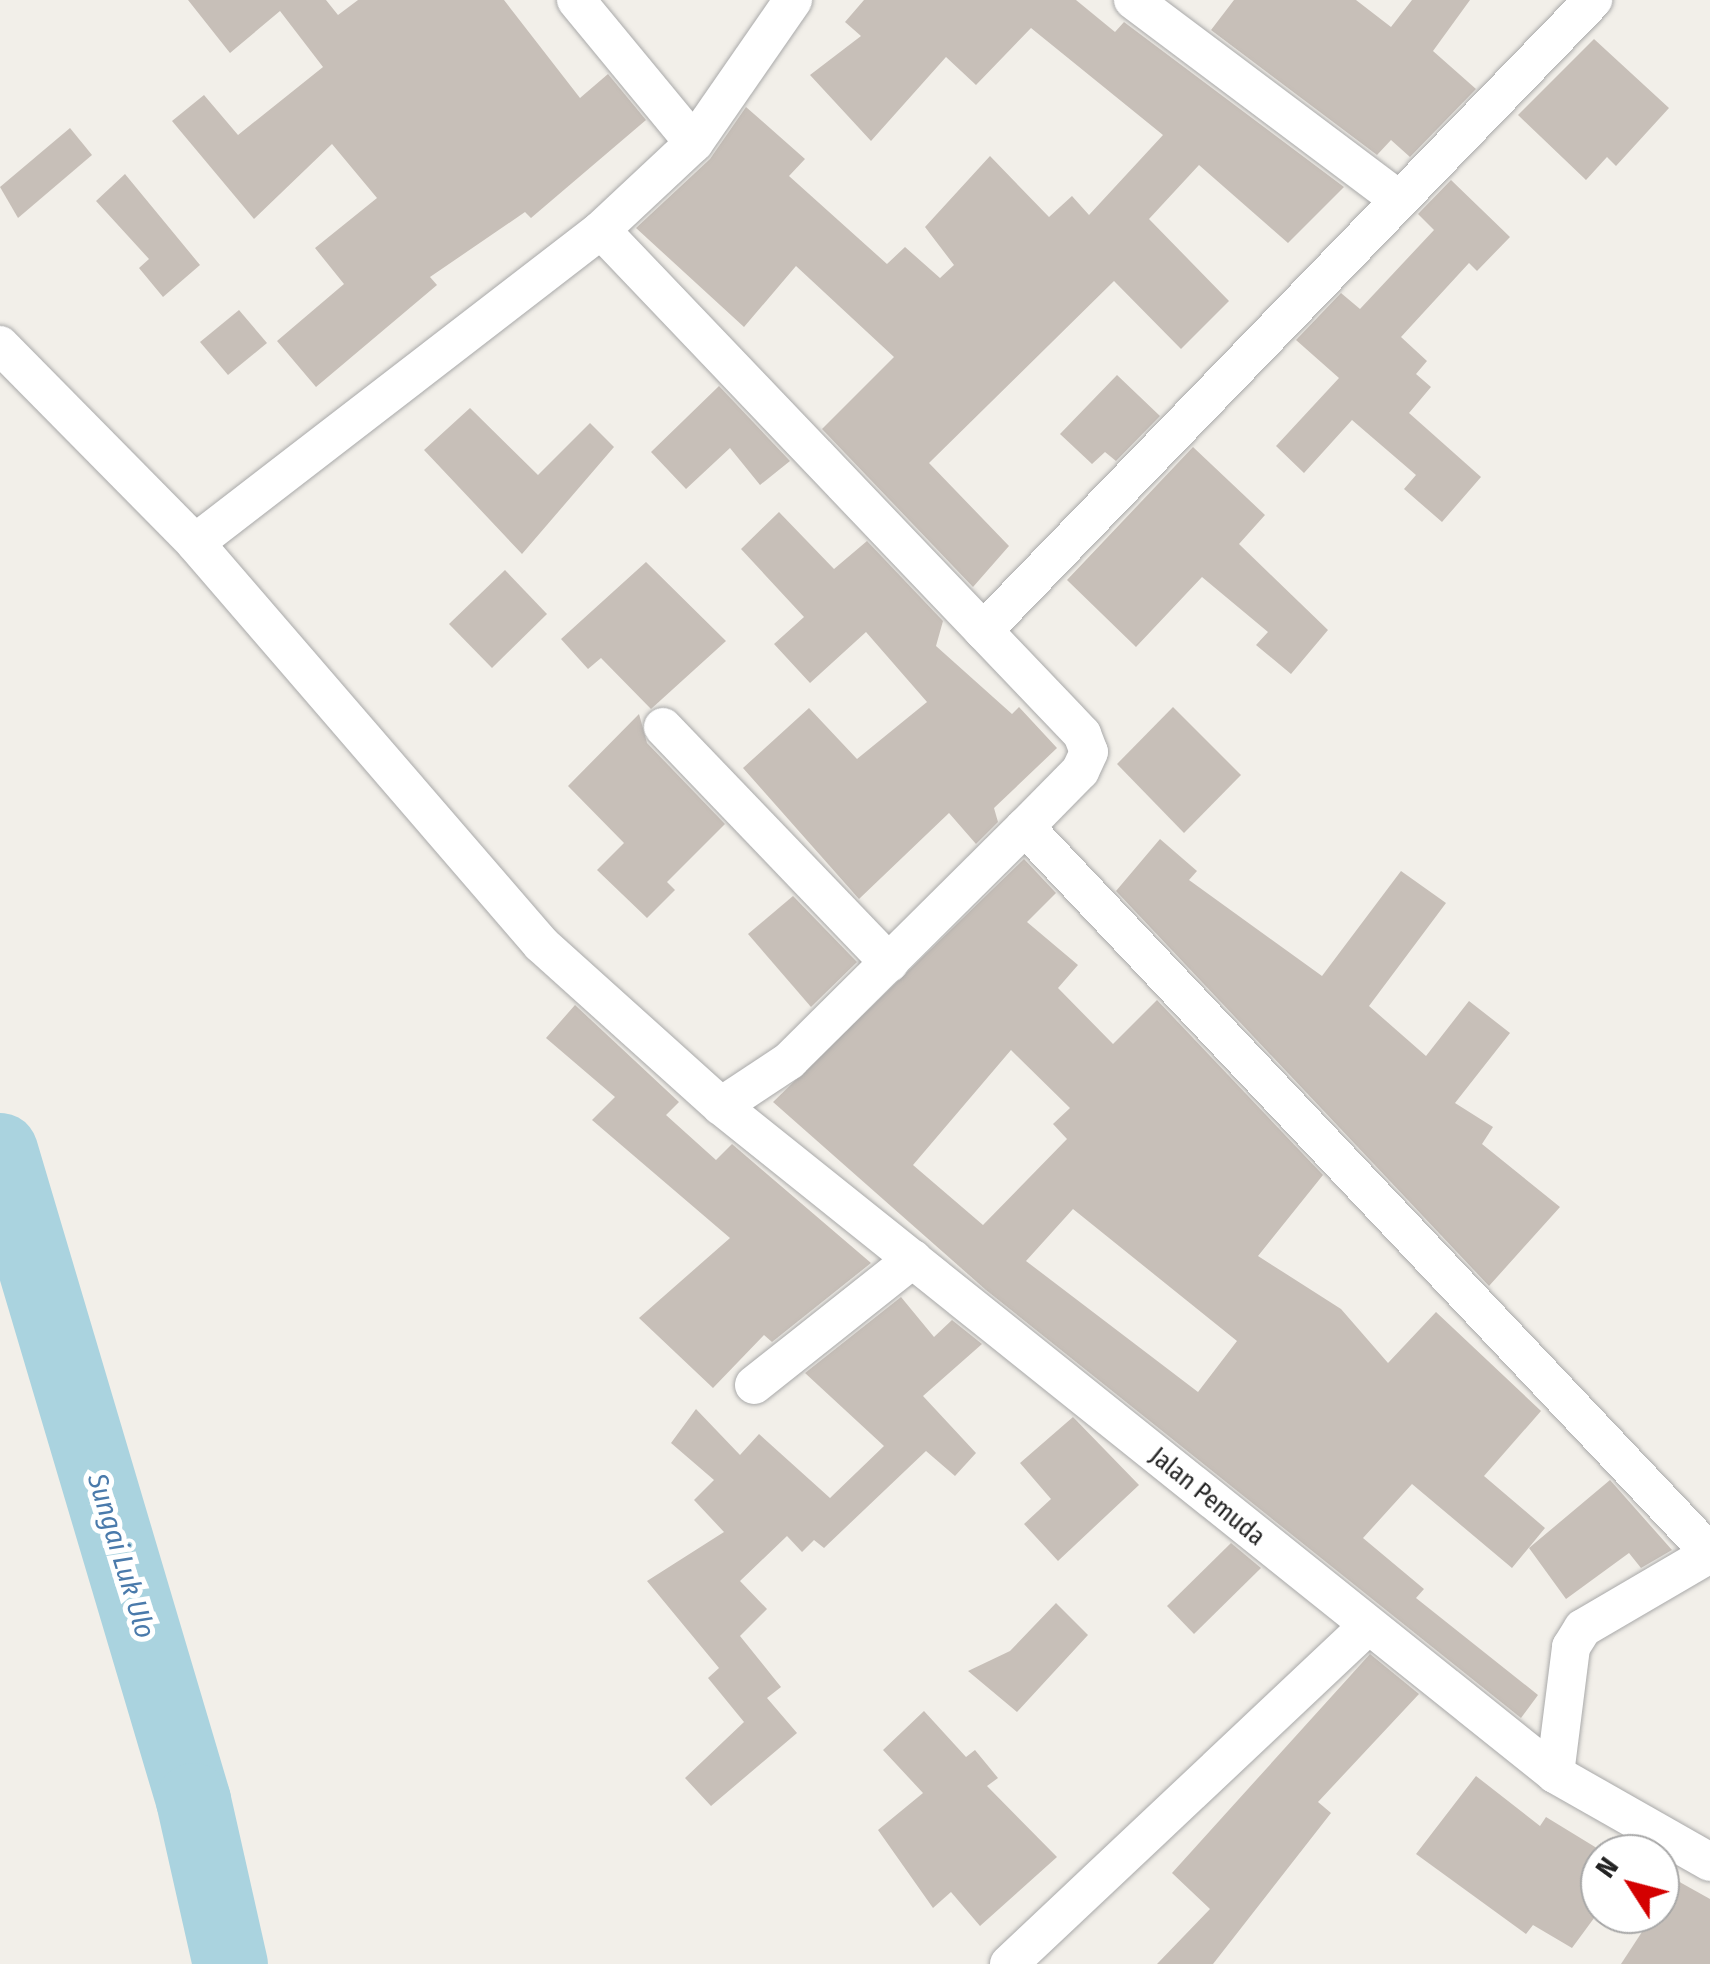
<!DOCTYPE html>
<html>
<head>
<meta charset="utf-8">
<style>
	body { margin:0 }
	#map { position:relative; width:1710px; height:1964px; overflow:hidden; background:#f2efe9; font-family:"Fira Sans Condensed",sans-serif }
	div>[style] { position:absolute }
	[style*='--x'] { left:calc(var(--x)*1px); top:calc(var(--y)*1px); width:calc(var(--w)*1px); rotate:calc(var(--a)*1deg) }
	.river>* { height:75px; margin:-37.5px; padding:0 37.5px; transform-origin:37.5px; border-radius:37.5px; background:#aad3df }
	.building>* { inset:0; background:#c7bfb8 }
	.roads { filter:drop-shadow(0 0 2px #a9a9a9) drop-shadow(0 0 2px #a9a9a9) }
	.street>* { height:38px; margin:-19px; padding:0 19px; transform-origin:19px; border-radius:19px; background:#fff }
	span { translate:-50% -50%; white-space:nowrap; text-align:center; line-height:1.15; -webkit-text-stroke:10px #fff; paint-order:stroke }
	.street-label { font-size:25px; color:#222 }
	.water-label { font-size:28px; color:#4a7aab; font-style:italic }
	.north { position:absolute; left:1580px; top:1834px; width:100px; height:100px; box-sizing:border-box; background:#fff; border:2px solid #a7a7a7; border-radius:50%; rotate:306deg; font-size:28px; font-weight:700; line-height:40px; text-align:center; color:#222 }
	.north::after { content:''; display:block; margin:auto; width:35px; height:45px; background:#d40000; clip-path:polygon(50% 0,100% 100%,50% 72%,0 100%) }
</style>
</head>
<body>
<div id="map">
	<div class="river">
		<div style="--x:0;--y:1150;--w:678;--a:73.46"></div>
		<div style="--x:193;--y:1800;--w:168;--a:77.3"></div>
	</div>
	<div class="building">
		<div style="clip-path:polygon(188px 0,326px 0,338px 15px,358px 0,504px 0,580px 98px,608px 74px,646px 120px,531px 218px,525px 212px,430px 277px,437px 285px,316px 387px,277px 341px,344px 284px,315px 248px,377px 198px,332px 144px,254px 219px,172px 121px,204px 95px,238px 135px,323px 67px,280px 11px,230px 53px)"></div>
		<div style="clip-path:polygon(864px 0,1076px 0,1115px 32px,1124px 22px,1344px 187px,1288px 243px,1199px 165px,1149px 219px,1229px 301px,1181px 349px,1114px 281px,929px 463px,1009px 546px,973px 587px,822px 429px,894px 357px,796px 266px,744px 327px,636px 228px,710px 159px,746px 107px,805px 159px,789px 176px,887px 264px,905px 247px,940px 278px,954px 265px,925px 227px,990px 156px,1049px 217px,1072px 196px,1089px 215px,1163px 135px,1031px 28px,976px 85px,946px 57px,871px 141px,810px 75px,861px 36px,845px 22px)"></div>
		<div style="clip-path:polygon(1234px 0,1356px 0,1391px 27px,1412px 0,1470px 0,1433px 51px,1476px 89px,1410px 157px,1391px 140px,1377px 155px,1211px 30px)"></div>
		<div style="clip-path:polygon(1594px 39px,1669px 108px,1616px 166px,1607px 157px,1586px 180px,1518px 115px)"></div>
		<div style="clip-path:polygon(70px 128px,92px 155px,18px 218px,0 187px)"></div>
		<div style="clip-path:polygon(125px 174px,200px 265px,163px 297px,139px 268px,149px 259px,96px 201px)"></div>
		<div style="clip-path:polygon(1451px 180px,1510px 237px,1477px 271px,1469px 263px,1401px 337px,1427px 361px,1416px 374px,1431px 387px,1409px 413px,1481px 477px,1442px 522px,1404px 489px,1416px 475px,1352px 420px,1304px 473px,1276px 446px,1339px 378px,1296px 340px,1341px 293px,1360px 309px,1434px 230px,1418px 214px)"></div>
		<div style="clip-path:polygon(239px 310px,267px 343px,228px 375px,200px 342px)"></div>
		<div style="clip-path:polygon(1117px 375px,1160px 416px,1116px 461px,1105px 452px,1092px 464px,1060px 434px)"></div>
		<div style="clip-path:polygon(719px 386px,790px 461px,760px 485px,730px 448px,686px 489px,651px 452px)"></div>
		<div style="clip-path:polygon(470px 408px,538px 475px,590px 423px,614px 447px,522px 554px,424px 450px)"></div>
		<div style="clip-path:polygon(1193px 447px,1265px 515px,1239px 544px,1328px 630px,1291px 674px,1256px 645px,1268px 632px,1202px 577px,1136px 647px,1067px 580px)"></div>
		<div style="clip-path:polygon(779px 512px,834px 569px,867px 541px,943px 621px,936px 646px,1012px 714px,1019px 707px,1057px 748px,994px 808px,998px 822px,976px 844px,949px 813px,859px 899px,743px 768px,809px 708px,857px 759px,927px 702px,866px 632px,810px 683px,774px 644px,804px 617px,741px 549px)"></div>
		<div style="clip-path:polygon(646px 562px,726px 641px,651px 709px,601px 658px,588px 669px,561px 639px)"></div>
		<div style="clip-path:polygon(505px 570px,547px 614px,492px 668px,449px 624px)"></div>
		<div style="clip-path:polygon(1173px 707px,1241px 775px,1184px 833px,1117px 764px)"></div>
		<div style="clip-path:polygon(639px 714px,647px 743px,725px 824px,667px 882px,675px 890px,647px 918px,597px 870px,624px 843px,568px 786px)"></div>
		<div style="clip-path:polygon(1160px 839px,1197px 871px,1189px 880px,1322px 976px,1401px 871px,1446px 903px,1369px 1006px,1426px 1056px,1469px 1001px,1510px 1033px,1455px 1103px,1493px 1127px,1482px 1144px,1560px 1207px,1489px 1286px,1116px 891px)"></div>
		<div style="clip-path:polygon(evenodd,1024px 859px,1056px 893px,1027px 922px,1078px 965px,1058px 988px,1113px 1044px,1157px 1000px,1323px 1175px,1258px 1256px,1341px 1309px,1388px 1363px,1436px 1312px,1541px 1411px,1484px 1476px,1545px 1528px,1512px 1568px,1412px 1484px,1363px 1538px,1424px 1589px,1416px 1598px,1538px 1695px,1521px 1718px,986px 1290px,773px 1102px,1024px 859px,1011px 1050px,1070px 1108px,1053px 1124px,1067px 1139px,983px 1225px,913px 1165px,1011px 1050px,1024px 859px,1073px 1209px,1237px 1341px,1198px 1392px,1026px 1261px,1073px 1209px)"></div>
		<div style="clip-path:polygon(793px 896px,857px 962px,811px 1007px,748px 934px)"></div>
		<div style="clip-path:polygon(575px 1005px,679px 1102px,666px 1115px,716px 1160px,732px 1144px,871px 1263px,772px 1342px,764px 1335px,713px 1388px,639px 1318px,730px 1238px,592px 1120px,615px 1097px,546px 1038px)"></div>
		<div style="clip-path:polygon(901px 1297px,934px 1337px,952px 1320px,982px 1344px,923px 1396px,976px 1453px,955px 1476px,926px 1451px,824px 1548px,814px 1540px,802px 1552px,787px 1536px,740px 1581px,767px 1609px,740px 1636px,781px 1687px,767px 1698px,797px 1733px,711px 1806px,685px 1778px,744px 1722px,708px 1678px,719px 1668px,647px 1581px,724px 1532px,694px 1500px,714px 1480px,671px 1443px,696px 1409px,740px 1455px,759px 1434px,830px 1498px,884px 1446px,805px 1373px)"></div>
		<div style="clip-path:polygon(1073px 1417px,1139px 1485px,1058px 1561px,1024px 1524px,1051px 1499px,1020px 1463px)"></div>
		<div style="clip-path:polygon(1610px 1480px,1672px 1550px,1641px 1568px,1629px 1553px,1566px 1599px,1529px 1548px)"></div>
		<div style="clip-path:polygon(1231px 1543px,1261px 1568px,1194px 1634px,1167px 1606px)"></div>
		<div style="clip-path:polygon(1056px 1603px,1088px 1635px,1017px 1712px,968px 1671px,1010px 1651px)"></div>
		<div style="clip-path:polygon(1370px 1654px,1419px 1694px,1318px 1802px,1331px 1813px,1213px 1964px,1157px 1964px,1210px 1909px,1172px 1873px)"></div>
		<div style="clip-path:polygon(924px 1711px,966px 1757px,975px 1750px,998px 1778px,987px 1786px,1057px 1857px,980px 1926px,951px 1892px,933px 1908px,878px 1830px,923px 1793px,883px 1750px)"></div>
		<div style="clip-path:polygon(1476px 1776px,1540px 1826px,1546px 1817px,1600px 1850px,1600px 1910px,1572px 1948px,1533px 1925px,1526px 1934px,1416px 1854px)"></div>
		<div style="clip-path:polygon(1676px 1880px,1710px 1899px,1710px 1964px,1621px 1964px)"></div>
	</div>
	<div class="roads">
		<div class="street">
			<div style="--x:576;--y:0;--w:185;--a:50.5"></div>
			<div style="--x:1133;--y:0;--w:326;--a:36.9"></div>
			<div style="--x:601;--y:230;--w:697;--a:46.34"></div>
			<div style="--x:1082;--y:734;--w:19;--a:69"></div>
			<div style="--x:1089;--y:752;--w:21;--a:115"></div>
			<div style="--x:1080;--y:771;--w:78;--a:134.5"></div>
			<div style="--x:0;--y:345;--w:278;--a:45.4"></div>
			<div style="--x:195;--y:543;--w:530;--a:49.21"></div>
			<div style="--x:541;--y:944;--w:242;--a:42"></div>
			<div style="--x:721;--y:1106;--w:1069;--a:38.69"></div>
			<div style="--x:1555;--y:1774;--w:178;--a:29.6"></div>
			<div style="--x:195;--y:543;--w:513;--a:-37.63"></div>
			<div style="--x:601;--y:230;--w:127;--a:-43.1"></div>
			<div style="--x:694;--y:143;--w:174;--a:-55.3"></div>
			<div style="--x:983;--y:631;--w:878;--a:-45.97"></div>
			<div style="--x:663;--y:727;--w:327;--a:46.2"></div>
			<div style="--x:721;--y:1106;--w:82;--a:-33.5"></div>
			<div style="--x:789;--y:1061;--w:332;--a:-44.8"></div>
			<div style="--x:1025;--y:827;--w:998;--a:46.66"></div>
			<div style="--x:754;--y:1385;--w:203;--a:-38.4"></div>
			<div style="--x:1555;--y:1774;--w:128;--a:-82.8"></div>
			<div style="--x:1571;--y:1647;--w:22;--a:-58"></div>
			<div style="--x:1583;--y:1628;--w:143;--a:-30.3"></div>
			<div style="--x:1009;--y:1964;--w:491;--a:-43.3"></div>
		</div>
	</div>
	<div class="street-label">
		<span style="left:1207px;top:1497px;rotate:39deg">Jalan Pemuda</span>
	</div>
	<div class="water-label">
		<span style="left:121px;top:1556px;rotate:73deg">Sungai Luk Ulo</span>
	</div>
	<div class="north">N</div>
</div>
</body>
</html>
